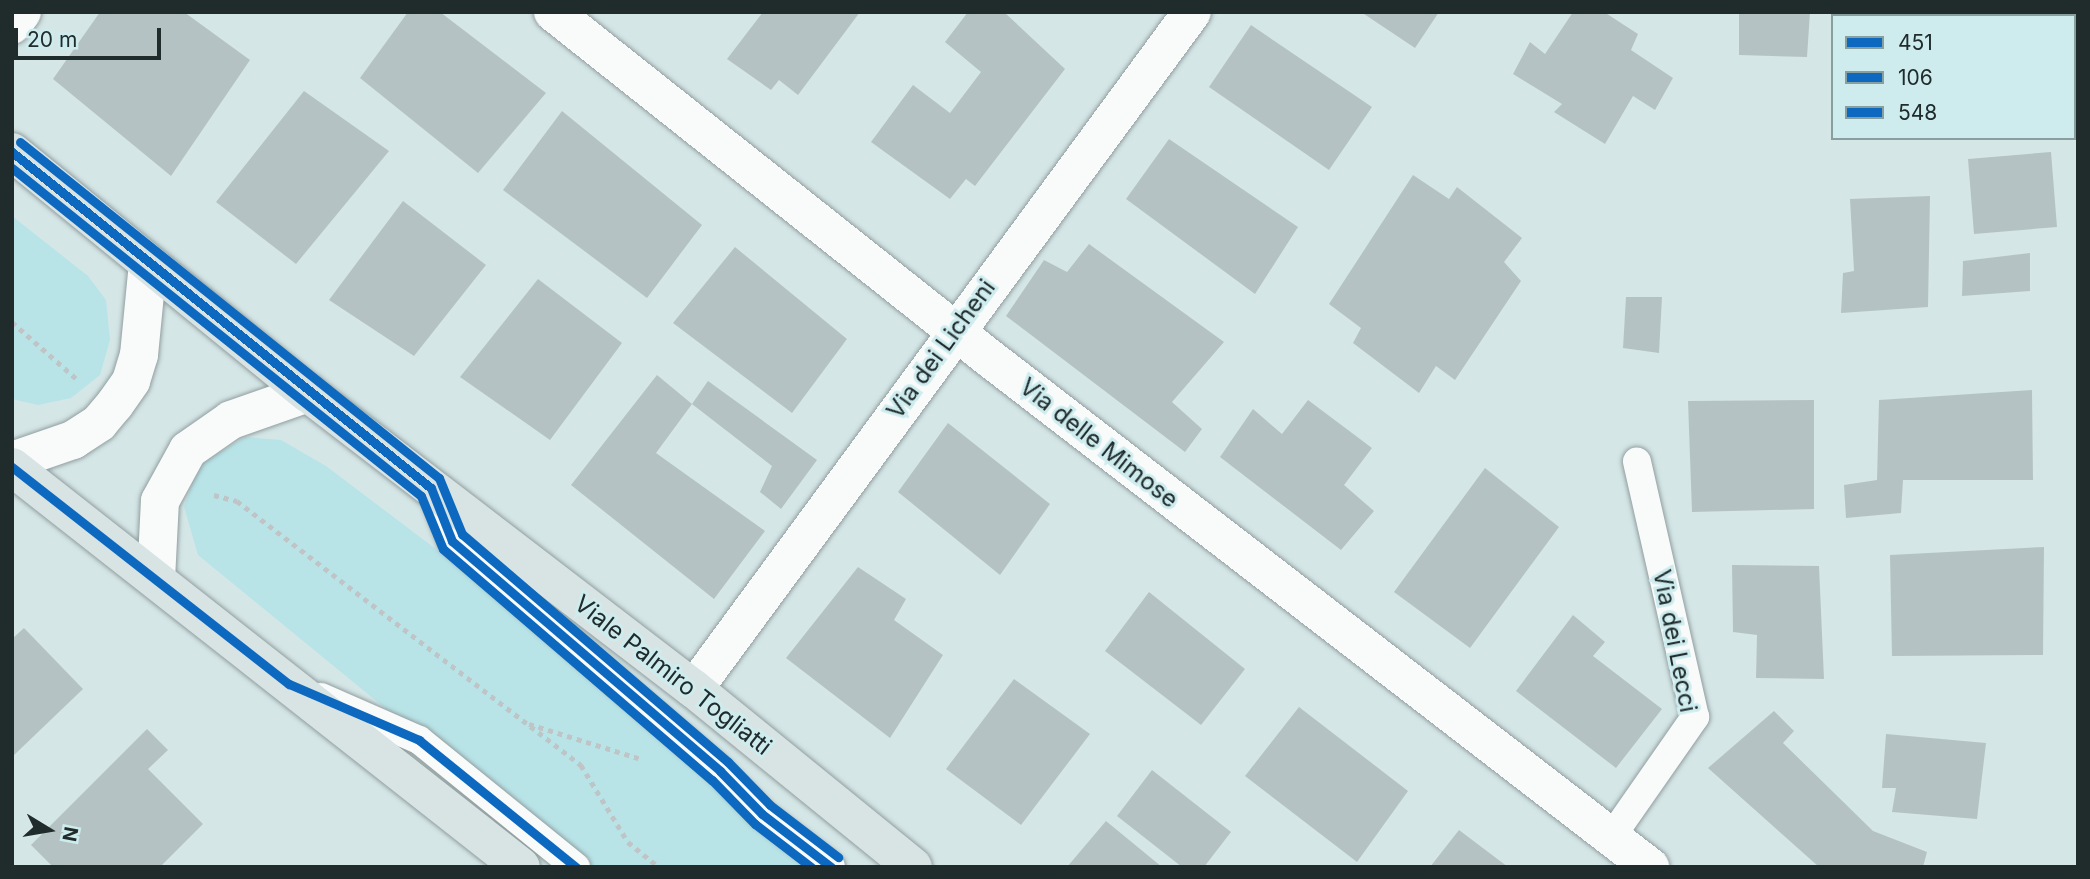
<!DOCTYPE html>
<html>
<head>
<meta charset="utf-8">
<style>
	body { margin:0 }
	#map { position:relative; width:2090px; height:879px; overflow:hidden; background:#d5e6e7; font-family:Inter,sans-serif }
	div>[style] { position:absolute }
	[style*='--x'] { left:calc(var(--x)*1px); top:calc(var(--y)*1px); width:calc(var(--w)*1px); rotate:calc(var(--a)*1deg) }
	.green>* { inset:0; background:#b8e4e8 }
	.building>* { inset:0; background:#b5c2c3 }
	.path>* { height:4.5px; margin-top:-2.25px; transform-origin:0; background:repeating-linear-gradient(90deg,#bfc5c6 0 5px,transparent 0 10px) }
	.roads { filter:drop-shadow(0 0 2px #919e9f) drop-shadow(0 0 2px #919e9f) }
	.service>* { height:28px; margin:-14px; padding:0 14px; transform-origin:14px; border-radius:14px; background:#f9fbfb }
	.minor>* { height:38px; margin:-19px; padding:0 19px; transform-origin:19px; border-radius:19px; background:#f9fbfb }
	.secondary>* { height:38px; margin:-19px; padding:0 19px; transform-origin:19px; border-radius:19px; background:#f9fbfb }
	.primary>* { height:38px; margin:-19px; padding:0 19px; transform-origin:19px; border-radius:19px; background:#d8e3e4 }
	.bus-1>* { height:9px; margin:-4.5px; padding:0 4.5px; transform-origin:4.5px; border-radius:4.5px; background:#0c69bf }
	.bus-2>* { height:9px; margin:-4.5px; padding:0 4.5px; transform-origin:4.5px; border-radius:4.5px; background:#0c69bf }
	.bus-3>* { height:9px; margin:-4.5px; padding:0 4.5px; transform-origin:4.5px; border-radius:4.5px; background:#0c69bf }
	span { translate:-50% -50%; white-space:nowrap; text-align:center; line-height:1.15; -webkit-text-stroke:6px #ceecee; paint-order:stroke }
	.street-label { font-size:24px; color:#202b2c }
	.frame { position:absolute; inset:0; border:14px solid #202b2c; pointer-events:none }
	.legend { position:absolute; left:1831px; top:14px; width:245px; height:126px; box-sizing:border-box; background:#ceecee; border:2px solid #889fa0; margin:0; padding:9px 12px; list-style:none; font-size:21px; color:#202b2c }
	.legend li { display:flex; align-items:center; gap:14px; height:35px }
	.legend b { width:35px; border:2px solid #889fa0 }
	.north { position:absolute; left:14px; top:795px; width:70px; height:70px; -webkit-text-stroke:5px #ceecee; paint-order:stroke; rotate:101deg; font-size:19px; font-weight:700; line-height:28px; text-align:center; color:#202b2c }
	.north::after { content:''; display:block; margin:auto; width:24px; height:32px; background:#202b2c; clip-path:polygon(50% 0,100% 100%,50% 72%,0 100%) }
	.scale { position:absolute; left:14px; top:28px; width:147px; height:32px; box-sizing:border-box; border:4px solid #202b2c; border-top:0; padding-left:9px; font-size:21px; line-height:24px; white-space:nowrap; color:#202b2c; -webkit-text-stroke:5px #ceecee; paint-order:stroke }
</style>
</head>
<body>
<div id="map">
	<div class="green">
		<div style="clip-path:polygon(12px 216px,88px 276px,106px 300px,110px 340px,100px 375px,71px 398px,38px 405px,12px 399px)"></div>
		<div style="clip-path:polygon(245px 437px,281px 440px,326px 466px,498px 596px,684px 741px,805px 867px,579px 867px,198px 555px,184px 507px,198px 466px)"></div>
	</div>
	<div class="building">
		<div style="clip-path:polygon(100px 12px,184px 12px,250px 60px,171px 176px,53px 79px)"></div>
		<div style="clip-path:polygon(408px 12px,440px 12px,546px 93px,478px 173px,360px 78px)"></div>
		<div style="clip-path:polygon(763px 12px,860px 12px,798px 95px,779px 80px,771px 90px,727px 59px)"></div>
		<div style="clip-path:polygon(968px 12px,1004px 12px,1065px 69px,975px 186px,966px 179px,950px 199px,871px 142px,913px 85px,950px 113px,981px 72px,945px 42px)"></div>
		<div style="clip-path:polygon(1361px 12px,1439px 12px,1415px 48px)"></div>
		<div style="clip-path:polygon(1573px 12px,1604px 12px,1638px 34px,1631px 50px,1673px 78px,1655px 110px,1633px 96px,1605px 144px,1554px 112px,1562px 104px,1513px 74px,1530px 42px,1545px 54px)"></div>
		<div style="clip-path:polygon(1739px 12px,1810px 12px,1807px 57px,1739px 55px)"></div>
		<div style="clip-path:polygon(1868px 12px,1957px 12px,1958px 16px,1868px 16px)"></div>
		<div style="clip-path:polygon(1251px 25px,1372px 107px,1329px 170px,1209px 87px)"></div>
		<div style="clip-path:polygon(304px 91px,389px 151px,296px 264px,216px 202px)"></div>
		<div style="clip-path:polygon(562px 111px,702px 225px,647px 298px,503px 190px)"></div>
		<div style="clip-path:polygon(1169px 139px,1298px 227px,1255px 294px,1126px 199px)"></div>
		<div style="clip-path:polygon(2051px 152px,2057px 227px,1974px 234px,1968px 159px)"></div>
		<div style="clip-path:polygon(1413px 175px,1449px 199px,1457px 187px,1522px 238px,1504px 262px,1521px 281px,1455px 380px,1436px 366px,1419px 393px,1353px 343px,1361px 328px,1329px 304px)"></div>
		<div style="clip-path:polygon(1930px 196px,1928px 307px,1841px 313px,1843px 273px,1854px 271px,1850px 199px)"></div>
		<div style="clip-path:polygon(403px 201px,486px 265px,414px 356px,329px 300px)"></div>
		<div style="clip-path:polygon(1089px 244px,1224px 342px,1172px 402px,1202px 429px,1185px 452px,1006px 316px,1044px 260px,1067px 272px)"></div>
		<div style="clip-path:polygon(735px 247px,847px 339px,792px 413px,673px 323px)"></div>
		<div style="clip-path:polygon(2030px 253px,2030px 291px,1962px 296px,1963px 261px)"></div>
		<div style="clip-path:polygon(538px 279px,622px 343px,550px 440px,460px 377px)"></div>
		<div style="clip-path:polygon(1626px 297px,1662px 297px,1659px 353px,1623px 348px)"></div>
		<div style="clip-path:polygon(657px 375px,692px 404px,656px 453px,765px 531px,714px 599px,571px 485px)"></div>
		<div style="clip-path:polygon(708px 381px,817px 460px,781px 509px,760px 492px,772px 466px,692px 404px)"></div>
		<div style="clip-path:polygon(2032px 390px,2033px 480px,1903px 480px,1901px 513px,1846px 518px,1844px 485px,1877px 480px,1879px 400px)"></div>
		<div style="clip-path:polygon(1308px 400px,1372px 448px,1344px 485px,1374px 511px,1341px 550px,1220px 457px,1253px 409px,1282px 434px)"></div>
		<div style="clip-path:polygon(1814px 400px,1814px 509px,1692px 512px,1688px 401px)"></div>
		<div style="clip-path:polygon(948px 423px,1050px 504px,1000px 575px,898px 492px)"></div>
		<div style="clip-path:polygon(1485px 468px,1559px 527px,1470px 648px,1394px 592px)"></div>
		<div style="clip-path:polygon(2044px 547px,2043px 655px,1892px 656px,1890px 555px)"></div>
		<div style="clip-path:polygon(1732px 565px,1819px 566px,1824px 679px,1756px 678px,1757px 635px,1733px 632px)"></div>
		<div style="clip-path:polygon(858px 567px,906px 599px,894px 620px,943px 655px,890px 738px,786px 658px)"></div>
		<div style="clip-path:polygon(1149px 592px,1245px 669px,1201px 725px,1105px 651px)"></div>
		<div style="clip-path:polygon(1573px 615px,1605px 642px,1593px 656px,1662px 709px,1616px 768px,1516px 691px)"></div>
		<div style="clip-path:polygon(24px 628px,83px 689px,12px 757px,12px 639px)"></div>
		<div style="clip-path:polygon(1014px 679px,1090px 734px,1021px 825px,946px 769px)"></div>
		<div style="clip-path:polygon(1299px 707px,1408px 791px,1357px 862px,1245px 776px)"></div>
		<div style="clip-path:polygon(1774px 711px,1794px 731px,1783px 743px,1873px 831px,1927px 852px,1923px 867px,1819px 867px,1708px 768px)"></div>
		<div style="clip-path:polygon(147px 729px,168px 750px,148px 769px,203px 824px,160px 867px,53px 867px,31px 845px)"></div>
		<div style="clip-path:polygon(1886px 734px,1986px 743px,1977px 819px,1892px 812px,1896px 788px,1882px 788px)"></div>
		<div style="clip-path:polygon(1152px 770px,1231px 832px,1204px 867px,1182px 867px,1117px 816px)"></div>
		<div style="clip-path:polygon(1106px 821px,1162px 867px,1067px 867px)"></div>
		<div style="clip-path:polygon(1459px 830px,1508px 867px,1430px 867px)"></div>
	</div>
	<div class="path">
		<div style="--x:12;--y:322;--w:88;--a:41.3"></div>
		<div style="--x:214;--y:495;--w:24;--a:15"></div>
		<div style="--x:237;--y:501;--w:434;--a:37.5"></div>
		<div style="--x:581;--y:765;--w:90;--a:58.6"></div>
		<div style="--x:628;--y:842;--w:40;--a:39"></div>
		<div style="--x:529;--y:724;--w:117;--a:17.4"></div>
	</div>
	<div class="roads">
		<div class="service">
			<div style="--x:431;--y:488;--w:57;--a:68.4"></div>
			<div style="--x:452;--y:541;--w:353;--a:40.6"></div>
			<div style="--x:720;--y:771;--w:60;--a:45.7"></div>
			<div style="--x:762;--y:814;--w:87;--a:37.5"></div>
			<div style="--x:321;--y:697;--w:107;--a:23.7"></div>
			<div style="--x:419;--y:740;--w:202;--a:39"></div>
			<div style="--x:1610;--y:839;--w:149;--a:-55.1"></div>
			<div style="--x:1695;--y:717;--w:262;--a:-102.8"></div>
		</div>
		<div class="minor">
			<div style="--x:553;--y:12;--w:555;--a:38.42"></div>
			<div style="--x:988;--y:357;--w:836;--a:37.61"></div>
			<div style="--x:12;--y:25;--w:16;--a:-52"></div>
			<div style="--x:156;--y:579;--w:78;--a:-87.1"></div>
			<div style="--x:160;--y:501;--w:58;--a:-61.2"></div>
			<div style="--x:188;--y:450;--w:52;--a:-34.9"></div>
			<div style="--x:231;--y:420;--w:82;--a:-19.3"></div>
			<div style="--x:694;--y:689;--w:840;--a:-53.66"></div>
		</div>
		<div class="secondary">
			<div style="--x:12;--y:461;--w:65;--a:-19"></div>
			<div style="--x:73;--y:440;--w:31;--a:-33"></div>
			<div style="--x:99;--y:423;--w:25;--a:-50"></div>
			<div style="--x:115;--y:404;--w:28;--a:-55"></div>
			<div style="--x:131;--y:381;--w:27;--a:-73"></div>
			<div style="--x:139;--y:355;--w:91;--a:-84.4"></div>
		</div>
		<div class="primary">
			<div style="--x:12;--y:152;--w:382;--a:39.2"></div>
			<div style="--x:308;--y:393;--w:486;--a:37.5"></div>
			<div style="--x:694;--y:689;--w:282;--a:39.1"></div>
			<div style="--x:12;--y:467;--w:647;--a:38.16"></div>
		</div>
	</div>
	<div class="bus-1">
		<div style="--x:12;--y:152;--w:537;--a:38.73"></div>
		<div style="--x:431;--y:488;--w:57;--a:68.4"></div>
		<div style="--x:452;--y:541;--w:353;--a:40.6"></div>
		<div style="--x:720;--y:771;--w:60;--a:45.7"></div>
		<div style="--x:762;--y:814;--w:87;--a:37.5"></div>
		<div style="--x:12;--y:467;--w:352;--a:38.1"></div>
		<div style="--x:289;--y:684;--w:142;--a:23.3"></div>
		<div style="--x:419;--y:740;--w:202;--a:39"></div>
	</div>
	<div class="bus-2">
		<div style="--x:12;--y:168;--w:524;--a:38.73"></div>
		<div style="--x:421;--y:496;--w:57;--a:67.5"></div>
		<div style="--x:443;--y:549;--w:355;--a:40.7"></div>
		<div style="--x:712;--y:780;--w:62;--a:45.7"></div>
		<div style="--x:755;--y:824;--w:71;--a:37.5"></div>
	</div>
	<div class="bus-3">
		<div style="--x:20;--y:142;--w:537;--a:38.73"></div>
		<div style="--x:439;--y:478;--w:61;--a:67.7"></div>
		<div style="--x:462;--y:534;--w:350;--a:40.6"></div>
		<div style="--x:728;--y:762;--w:60;--a:45.7"></div>
		<div style="--x:770;--y:805;--w:86;--a:37.4"></div>
	</div>
	<div class="street-label">
		<span style="left:941px;top:349px;rotate:-54deg">Via dei Licheni</span>
		<span style="left:1099px;top:443px;rotate:38deg">Via delle Mimose</span>
		<span style="left:1675px;top:641px;rotate:79deg">Via dei Lecci</span>
		<span style="left:673px;top:675px;rotate:38deg">Viale Palmiro Togliatti</span>
	</div>
	<div class="frame"></div>
	<ul class="legend">
	<li><b style="height:9px;background:#0c69bf"></b>451</li>
	<li><b style="height:9px;background:#0c69bf"></b>106</li>
	<li><b style="height:9px;background:#0c69bf"></b>548</li>
	</ul>
	<div class="north">N</div>
	<div class="scale">20 m</div>
</div>
</body>
</html>
